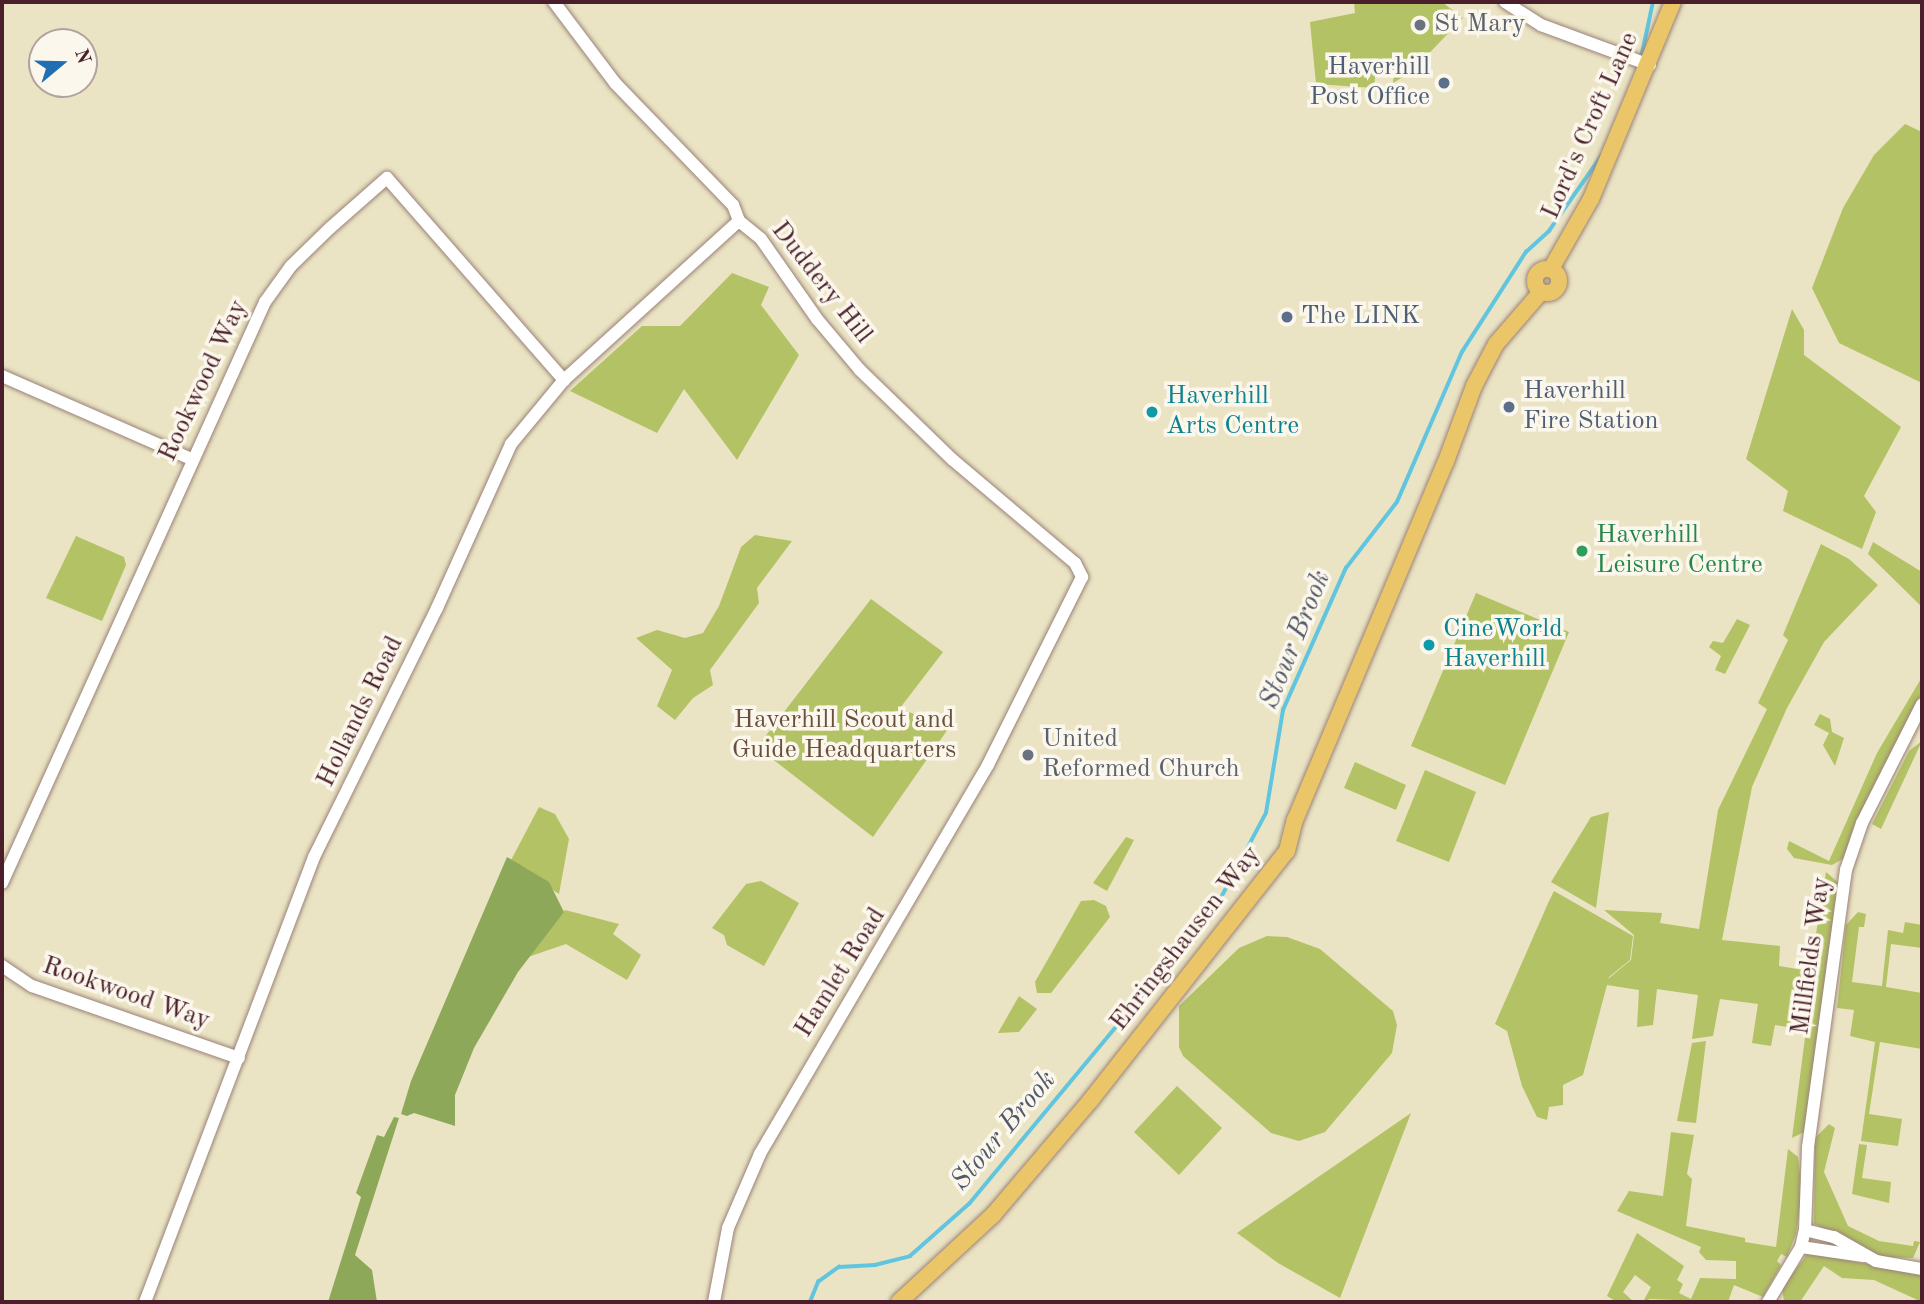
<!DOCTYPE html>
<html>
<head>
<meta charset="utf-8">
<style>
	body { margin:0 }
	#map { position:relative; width:1924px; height:1304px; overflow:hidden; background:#ebe4c4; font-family:"Old Standard TT",serif }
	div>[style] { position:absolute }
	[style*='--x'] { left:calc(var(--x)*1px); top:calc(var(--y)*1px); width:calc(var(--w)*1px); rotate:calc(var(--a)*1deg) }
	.green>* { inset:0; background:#b3c264 }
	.forest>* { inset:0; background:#8ea85a }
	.stream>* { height:3.5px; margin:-1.75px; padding:0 1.75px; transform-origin:1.75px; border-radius:1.75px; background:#61c5df }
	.roads { filter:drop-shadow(0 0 2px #9a8278) drop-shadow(0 0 2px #9a8278) }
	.tertiary>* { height:12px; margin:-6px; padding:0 6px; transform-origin:6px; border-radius:6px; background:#fff }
	.primary>* { height:16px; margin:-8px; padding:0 8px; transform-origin:8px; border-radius:8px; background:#eac669 }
	.primary>.ring { margin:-8px; padding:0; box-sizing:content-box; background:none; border:16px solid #eac669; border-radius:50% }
	.dots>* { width:19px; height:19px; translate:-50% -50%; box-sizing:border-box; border:4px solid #fbf7ec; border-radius:50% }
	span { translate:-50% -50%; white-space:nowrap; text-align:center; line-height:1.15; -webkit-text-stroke:7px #fbf7ec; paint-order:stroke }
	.worship-label { font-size:26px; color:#5b616d }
	.left { translate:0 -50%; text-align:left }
	.service-label { font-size:26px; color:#4e5e75 }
	.right { translate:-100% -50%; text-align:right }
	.street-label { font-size:26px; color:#4a1f2b }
	.culture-label { font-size:26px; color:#0d838f }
	.leisure-label { font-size:26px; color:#27864d }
	.park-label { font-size:26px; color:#6a503c }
	.water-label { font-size:28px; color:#52596a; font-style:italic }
	.frame { position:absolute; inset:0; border:4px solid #4a1f2b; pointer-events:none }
	.north { position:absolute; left:28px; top:28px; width:70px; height:70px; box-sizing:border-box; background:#fbf7ec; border:2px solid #b4a19f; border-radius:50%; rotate:71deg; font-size:19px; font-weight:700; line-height:28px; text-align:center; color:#4a1f2b }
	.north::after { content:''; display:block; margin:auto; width:24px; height:32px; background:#1f6fb2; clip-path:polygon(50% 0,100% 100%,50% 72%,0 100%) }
</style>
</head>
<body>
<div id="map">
	<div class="green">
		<div style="clip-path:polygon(1354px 2px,1442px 2px,1463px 18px,1411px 72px,1393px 83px,1394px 70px,1376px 68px,1374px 88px,1316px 84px,1310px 22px,1355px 13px)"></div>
		<div style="clip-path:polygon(1905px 124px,1922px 132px,1922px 383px,1839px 343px,1812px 288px,1843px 208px,1874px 155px)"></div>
		<div style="clip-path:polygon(732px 273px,769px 287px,761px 305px,799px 355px,737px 460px,684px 389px,657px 433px,570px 391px,642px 326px,680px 326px)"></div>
		<div style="clip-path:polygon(1792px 309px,1804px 330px,1804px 355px,1901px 427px,1864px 496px,1876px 512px,1862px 549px,1783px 511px,1788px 491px,1746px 459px)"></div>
		<div style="clip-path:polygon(755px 535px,792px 541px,757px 588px,759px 603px,710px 670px,713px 685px,693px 698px,675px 720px,657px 706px,672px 670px,636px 638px,657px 630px,685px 638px,703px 633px,719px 606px,741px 547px)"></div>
		<div style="clip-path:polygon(76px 536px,124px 557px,126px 565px,102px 621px,46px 598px)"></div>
		<div style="clip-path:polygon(1873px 542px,1922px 572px,1922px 607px,1868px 554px)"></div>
		<div style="clip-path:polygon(1821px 544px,1849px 559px,1878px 585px,1824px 642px,1787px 708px,1752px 787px,1722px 940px,1780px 946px,1779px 966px,1810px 971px,1826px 872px,1840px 884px,1804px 1132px,1792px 1138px,1806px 1030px,1775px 1025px,1771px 1046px,1752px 1043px,1758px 1004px,1720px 999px,1713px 1036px,1692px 1039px,1698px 995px,1657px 989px,1653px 1025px,1637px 1027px,1639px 990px,1607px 985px,1583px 1075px,1563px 1085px,1563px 1105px,1549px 1107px,1547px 1120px,1537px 1117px,1522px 1086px,1507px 1031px,1495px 1024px,1549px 901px,1554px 891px,1633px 936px,1630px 960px,1609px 977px,1608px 979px,1631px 960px,1634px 935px,1604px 910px,1662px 913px,1660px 923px,1699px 929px,1718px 810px,1767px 709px,1758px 703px,1788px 640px,1783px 635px)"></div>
		<div style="clip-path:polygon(1476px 593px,1569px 632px,1505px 785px,1411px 746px)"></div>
		<div style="clip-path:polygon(871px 599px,943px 652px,900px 708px,948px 729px,873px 837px,757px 747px)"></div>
		<div style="clip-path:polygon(1737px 619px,1750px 625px,1725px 674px,1715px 670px,1721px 656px,1709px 647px,1713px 641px,1723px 643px)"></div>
		<div style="clip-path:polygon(1922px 677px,1922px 697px,1843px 859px,1832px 865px,1794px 858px,1787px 849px,1789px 841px,1829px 861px,1877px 753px)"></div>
		<div style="clip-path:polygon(1820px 714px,1830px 719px,1832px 732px,1844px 738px,1835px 766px,1823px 745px,1829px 733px,1814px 725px)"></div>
		<div style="clip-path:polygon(1922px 741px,1881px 829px,1872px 824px,1909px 751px)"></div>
		<div style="clip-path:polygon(1355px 762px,1406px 785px,1396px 810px,1344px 788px)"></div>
		<div style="clip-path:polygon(1425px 770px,1476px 792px,1449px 862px,1396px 841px)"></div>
		<div style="clip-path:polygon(539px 807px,555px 814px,569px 839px,559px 894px,510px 862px)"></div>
		<div style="clip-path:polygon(1609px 812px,1596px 908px,1551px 882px,1591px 817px)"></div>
		<div style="clip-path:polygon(1126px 837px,1134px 840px,1107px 891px,1093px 883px)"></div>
		<div style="clip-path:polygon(761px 881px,799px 903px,764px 966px,727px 945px,724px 935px,712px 928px,746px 884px)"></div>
		<div style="clip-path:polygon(1094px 900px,1106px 906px,1110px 917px,1051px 993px,1037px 993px,1035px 982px,1081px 901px)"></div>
		<div style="clip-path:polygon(565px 910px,619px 924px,613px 934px,641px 955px,627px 980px,566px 944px,528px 957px)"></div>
		<div style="clip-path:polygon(1858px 912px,1866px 914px,1864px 927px,1859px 927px,1852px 982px,1882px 986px,1888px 930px,1903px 933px,1905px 922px,1922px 925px,1922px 948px,1891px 944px,1886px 987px,1922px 993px,1922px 1049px,1880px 1042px,1869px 1114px,1902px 1119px,1898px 1146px,1861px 1141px,1875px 1042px,1850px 1036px,1854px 1010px,1837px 1008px,1846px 925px)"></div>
		<div style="clip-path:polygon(1267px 936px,1287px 937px,1320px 949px,1393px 1011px,1397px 1025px,1392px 1053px,1325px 1132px,1299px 1141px,1271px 1133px,1183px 1056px,1179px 1047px,1179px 1006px,1239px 948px)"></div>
		<div style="clip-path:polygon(1019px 996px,1037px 1009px,1019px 1032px,998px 1033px)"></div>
		<div style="clip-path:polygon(1706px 1041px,1696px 1123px,1677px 1121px,1692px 1043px)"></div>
		<div style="clip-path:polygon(1177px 1086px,1222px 1128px,1179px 1175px,1134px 1132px)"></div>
		<div style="clip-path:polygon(1411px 1113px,1340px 1298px,1278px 1263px,1237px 1233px)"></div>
		<div style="clip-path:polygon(1829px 1124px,1835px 1128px,1824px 1172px,1848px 1226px,1879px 1241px,1913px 1246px,1914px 1241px,1920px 1242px,1913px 1258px,1883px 1257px,1814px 1224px,1815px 1138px)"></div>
		<div style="clip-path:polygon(1671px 1132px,1694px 1135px,1687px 1174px,1692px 1179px,1686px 1226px,1745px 1238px,1745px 1242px,1776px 1247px,1788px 1149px,1798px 1157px,1802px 1191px,1796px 1234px,1787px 1257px,1781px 1254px,1777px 1261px,1781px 1265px,1763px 1297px,1734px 1285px,1728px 1302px,1650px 1299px,1643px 1302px,1651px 1287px,1635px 1275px,1623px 1292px,1634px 1302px,1617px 1302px,1607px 1296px,1637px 1233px,1684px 1266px,1677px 1280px,1683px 1284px,1679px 1293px,1691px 1299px,1700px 1278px,1736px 1279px,1736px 1261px,1706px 1260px,1699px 1252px,1701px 1247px,1617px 1211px,1629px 1191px,1663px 1196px)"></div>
		<div style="clip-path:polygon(1859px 1144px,1867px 1145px,1862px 1178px,1891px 1182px,1889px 1203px,1852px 1194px)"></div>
		<div style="clip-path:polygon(1808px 1253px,1922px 1274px,1922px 1302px,1874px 1280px,1842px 1278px,1824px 1266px,1800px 1302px,1784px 1302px,1782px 1288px)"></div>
	</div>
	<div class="forest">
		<div style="clip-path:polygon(507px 857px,549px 882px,564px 912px,518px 972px,474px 1048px,455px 1095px,455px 1126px,414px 1113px,407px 1116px,401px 1114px,411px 1081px)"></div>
		<div style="clip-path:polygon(394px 1117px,399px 1118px,355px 1255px,372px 1270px,377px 1302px,328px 1302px,361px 1197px,356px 1193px,377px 1135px,384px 1137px)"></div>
	</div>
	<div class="stream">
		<div style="--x:1641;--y:58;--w:57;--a:-77.9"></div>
		<div style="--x:810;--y:1302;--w:22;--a:-68"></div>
		<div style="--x:818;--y:1282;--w:26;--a:-36"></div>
		<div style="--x:839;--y:1267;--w:36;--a:-3"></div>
		<div style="--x:875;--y:1265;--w:36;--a:-14"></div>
		<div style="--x:910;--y:1256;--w:79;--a:-41.4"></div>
		<div style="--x:969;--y:1204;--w:386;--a:-50.3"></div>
		<div style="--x:1216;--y:907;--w:106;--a:-62"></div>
		<div style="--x:1266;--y:813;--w:104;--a:-80.6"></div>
		<div style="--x:1283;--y:710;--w:155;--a:-66.1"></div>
		<div style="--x:1346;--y:568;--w:83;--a:-52.3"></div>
		<div style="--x:1397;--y:502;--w:163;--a:-66.6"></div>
		<div style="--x:1462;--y:352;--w:119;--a:-57.4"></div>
		<div style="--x:1526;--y:252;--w:31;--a:-42"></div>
		<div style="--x:1549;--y:231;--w:93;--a:-55.1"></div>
	</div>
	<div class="roads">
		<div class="tertiary">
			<div style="--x:554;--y:2;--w:101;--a:53"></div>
			<div style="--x:615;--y:83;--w:170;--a:46"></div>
			<div style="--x:733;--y:205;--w:17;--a:69"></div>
			<div style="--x:739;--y:221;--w:28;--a:39"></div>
			<div style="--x:761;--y:239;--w:98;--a:55"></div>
			<div style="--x:817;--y:319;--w:67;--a:49.9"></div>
			<div style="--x:860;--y:370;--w:129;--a:44.1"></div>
			<div style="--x:953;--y:460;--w:160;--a:40.2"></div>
			<div style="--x:1075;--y:563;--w:16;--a:63"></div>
			<div style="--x:1082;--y:577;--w:210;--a:116.6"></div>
			<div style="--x:988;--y:765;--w:451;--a:120.4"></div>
			<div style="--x:760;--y:1154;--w:81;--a:113.4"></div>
			<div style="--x:728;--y:1228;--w:75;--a:100.7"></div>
			<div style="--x:1505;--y:2;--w:43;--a:32.6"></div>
			<div style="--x:1541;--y:25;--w:116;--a:20.2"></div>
			<div style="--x:2;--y:376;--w:206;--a:23.7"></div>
			<div style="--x:2;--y:883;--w:638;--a:-65.65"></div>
			<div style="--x:265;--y:302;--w:44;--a:-54.2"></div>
			<div style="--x:291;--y:266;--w:54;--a:-44.3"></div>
			<div style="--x:330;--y:228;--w:76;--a:-41.3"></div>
			<div style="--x:387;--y:178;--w:269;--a:48.8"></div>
			<div style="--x:2;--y:966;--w:36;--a:34"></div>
			<div style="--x:32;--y:986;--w:219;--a:19.2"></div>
			<div style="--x:1805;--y:1230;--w:30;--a:14"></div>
			<div style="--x:1834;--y:1237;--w:48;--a:29.7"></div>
			<div style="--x:1876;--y:1261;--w:47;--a:9.9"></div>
			<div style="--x:1801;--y:1247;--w:63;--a:8.3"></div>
			<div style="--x:145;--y:1302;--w:476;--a:-69.2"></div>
			<div style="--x:314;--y:857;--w:278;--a:-63.7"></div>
			<div style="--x:437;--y:608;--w:180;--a:-65.7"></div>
			<div style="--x:511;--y:444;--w:83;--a:-50.4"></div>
			<div style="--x:564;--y:380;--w:236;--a:-42.3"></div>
			<div style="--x:1768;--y:1302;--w:64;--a:-59"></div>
			<div style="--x:1801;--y:1247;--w:17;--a:-77"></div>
			<div style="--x:1805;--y:1230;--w:83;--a:-87.9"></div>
			<div style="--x:1808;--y:1147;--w:280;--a:-82.2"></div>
			<div style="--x:1846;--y:870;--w:50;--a:-71.2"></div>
			<div style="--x:1862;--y:823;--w:133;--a:-63.2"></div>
		</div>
		<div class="primary">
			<div class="ring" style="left:1535px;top:269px;width:8px;height:8px"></div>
			<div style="--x:1551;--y:269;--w:81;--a:-60.3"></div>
			<div style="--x:1591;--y:199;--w:213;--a:-67.4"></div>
			<div style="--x:899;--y:1302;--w:128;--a:-42.8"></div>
			<div style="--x:993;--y:1215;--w:150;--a:-49.6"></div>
			<div style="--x:1090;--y:1101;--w:318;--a:-51.8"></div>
			<div style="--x:1287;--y:851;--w:32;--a:-76"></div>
			<div style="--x:1295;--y:820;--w:386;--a:-67.2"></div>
			<div style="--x:1445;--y:464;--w:83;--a:-69.6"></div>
			<div style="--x:1474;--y:386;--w:47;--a:-62.4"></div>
			<div style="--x:1496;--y:344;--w:69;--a:-49.1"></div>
		</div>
	</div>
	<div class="dots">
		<div style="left:1420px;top:25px;background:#6b7280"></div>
		<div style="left:1444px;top:83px;background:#5c6f8a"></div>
		<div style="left:1287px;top:317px;background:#5c6f8a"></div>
		<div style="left:1509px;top:407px;background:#5c6f8a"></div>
		<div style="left:1152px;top:412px;background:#0f9aa8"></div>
		<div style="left:1582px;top:551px;background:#2e9e5b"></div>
		<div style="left:1429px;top:645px;background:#0f9aa8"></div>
		<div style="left:1028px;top:755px;background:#6b7280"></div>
	</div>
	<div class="worship-label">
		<span class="left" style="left:1434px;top:25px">St Mary</span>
		<span class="left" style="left:1042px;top:755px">United<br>Reformed Church</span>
	</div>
	<div class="service-label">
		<span class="right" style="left:1430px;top:83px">Haverhill<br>Post Office</span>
		<span class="left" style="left:1301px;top:317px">The LINK</span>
		<span class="left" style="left:1523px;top:407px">Haverhill<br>Fire Station</span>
	</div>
	<div class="street-label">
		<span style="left:1591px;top:126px;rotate:-66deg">Lord's Croft Lane</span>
		<span style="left:821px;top:283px;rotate:52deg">Duddery Hill</span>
		<span style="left:204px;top:381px;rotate:-65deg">Rookwood Way</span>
		<span style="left:361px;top:712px;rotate:-64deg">Hollands Road</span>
		<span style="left:1186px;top:939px;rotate:-52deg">Ehringshausen Way</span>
		<span style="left:1812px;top:956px;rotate:-82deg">Millfields Way</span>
		<span style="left:841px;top:973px;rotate:-58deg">Hamlet Road</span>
		<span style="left:126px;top:994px;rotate:19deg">Rookwood Way</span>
	</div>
	<div class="culture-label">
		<span class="left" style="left:1166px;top:412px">Haverhill<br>Arts Centre</span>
		<span class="left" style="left:1443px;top:645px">CineWorld<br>Haverhill</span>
	</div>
	<div class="leisure-label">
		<span class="left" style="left:1596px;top:551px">Haverhill<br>Leisure Centre</span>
	</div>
	<div class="park-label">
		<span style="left:844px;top:736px">Haverhill Scout and<br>Guide Headquarters</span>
	</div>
	<div class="water-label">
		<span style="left:1296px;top:640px;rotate:-68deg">Stour Brook</span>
		<span style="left:1004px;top:1131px;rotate:-50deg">Stour Brook</span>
	</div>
	<div class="frame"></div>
	<div class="north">N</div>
</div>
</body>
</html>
